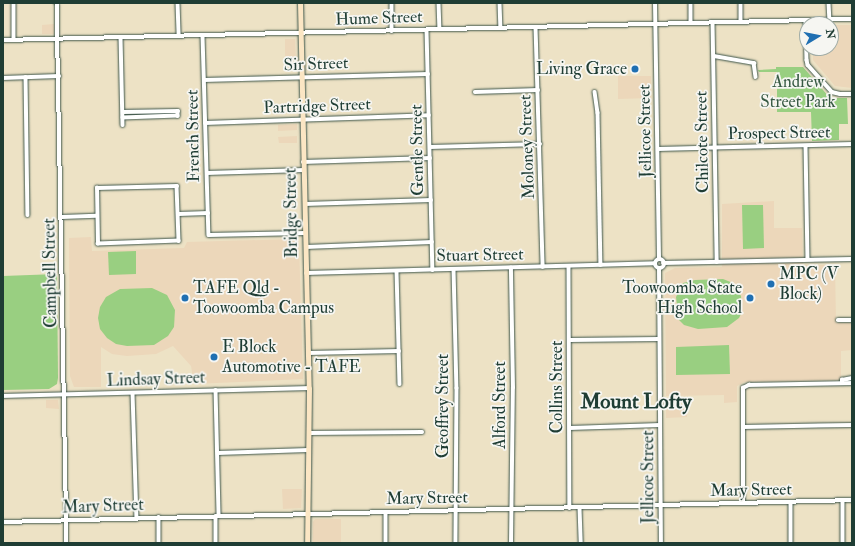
<!DOCTYPE html>
<html>
<head>
<meta charset="utf-8">
<style>
	body { margin:0 }
	#map { position:relative; width:855px; height:546px; overflow:hidden; background:#ede2c5; font-family:"IM FELL Double Pica",serif }
	div>[style] { position:absolute }
	[style*='--x'] { left:calc(var(--x)*1px); top:calc(var(--y)*1px); width:calc(var(--w)*1px); rotate:calc(var(--a)*1deg) }
	.built>* { inset:0; background:#ecd7ba }
	.green>* { inset:0; background:#99cf81 }
	.roads { filter:drop-shadow(0 0 1px #3e564a) drop-shadow(0 0 1px #3e564a) }
	.minor>* { height:3.5px; margin:-1.75px; padding:0 1.75px; transform-origin:1.75px; border-radius:1.75px; background:#fff }
	.tertiary>* { height:4px; margin:-2px; padding:0 2px; transform-origin:2px; border-radius:2px; background:#fff }
	.tertiary>.ring { margin:-2px; padding:0; box-sizing:content-box; background:none; border:4px solid #fff; border-radius:50% }
	.secondary>* { height:5px; margin:-2.5px; padding:0 2.5px; transform-origin:2.5px; border-radius:2.5px; background:#fbe6c4 }
	.dots>* { width:11px; height:11px; translate:-50% -50%; box-sizing:border-box; border:2px solid #f6f6f2; border-radius:50% }
	span { translate:-50% -50%; white-space:nowrap; text-align:center; line-height:1.15; -webkit-text-stroke:3.5px #f6f6f2; paint-order:stroke }
	.street-label { font-size:17px; color:#1f3d34 }
	.poi-label { font-size:17px; color:#1f3d34 }
	.right { translate:-100% -50%; text-align:right }
	.left { translate:0 -50%; text-align:left }
	.park-label { font-size:17px; color:#375a43 }
	.district-label { font-size:21px; color:#1f3d34; font-weight:700 }
	.frame { position:absolute; inset:0; border:4px solid #1f3d34; pointer-events:none }
	.north { position:absolute; left:799px; top:16px; width:40px; height:40px; box-sizing:border-box; background:#f6f6f2; border:1px solid #a0aca6; border-radius:50%; rotate:80deg; font-size:11px; font-weight:700; line-height:16px; text-align:center; color:#1f3d34 }
	.north::after { content:''; display:block; margin:auto; width:14px; height:18px; background:#1f6fb2; clip-path:polygon(50% 0,100% 100%,50% 72%,0 100%) }
</style>
</head>
<body>
<div id="map">
	<div class="built">
		<div style="clip-path:polygon(54px 24px,54px 34px,42px 34px,42px 25px)"></div>
		<div style="clip-path:polygon(831px 25px,852px 25px,852px 88px,835px 86px,813px 60px,813px 48px,831px 48px)"></div>
		<div style="clip-path:polygon(285px 39px,295px 39px,296px 61px,285px 61px)"></div>
		<div style="clip-path:polygon(618px 76px,651px 76px,651px 98px,618px 99px)"></div>
		<div style="clip-path:polygon(297px 124px,297px 130px,278px 131px,278px 125px)"></div>
		<div style="clip-path:polygon(297px 136px,297px 143px,279px 143px,278px 137px)"></div>
		<div style="clip-path:polygon(774px 201px,774px 228px,802px 228px,803px 265px,835px 265px,836px 323px,852px 323px,852px 350px,841px 351px,841px 380px,744px 382px,737px 386px,737px 402px,724px 403px,724px 395px,666px 396px,665px 273px,675px 268px,722px 267px,722px 204px)"></div>
		<div style="clip-path:polygon(91px 237px,92px 251px,184px 248px,187px 242px,297px 239px,299px 241px,303px 379px,194px 384px,191px 366px,173px 346px,156px 354px,127px 356px,112px 354px,101px 347px,101px 387px,74px 387px,70px 376px,69px 238px)"></div>
		<div style="clip-path:polygon(46px 400px,58px 400px,59px 409px,46px 408px)"></div>
		<div style="clip-path:polygon(687px 407px,687px 417px,666px 418px,666px 408px)"></div>
		<div style="clip-path:polygon(282px 489px,302px 489px,301px 508px,283px 509px)"></div>
		<div style="clip-path:polygon(315px 519px,341px 519px,341px 543px,313px 543px,313px 522px)"></div>
	</div>
	<div class="green">
		<div style="clip-path:polygon(776px 67px,803px 67px,830px 98px,847px 98px,848px 124px,839px 124px,839px 140px,812px 141px,811px 112px,777px 112px,777px 72px,759px 72px,758px 70px,776px 69px)"></div>
		<div style="clip-path:polygon(742px 205px,763px 205px,764px 248px,743px 249px)"></div>
		<div style="clip-path:polygon(136px 251px,136px 274px,109px 275px,108px 252px)"></div>
		<div style="clip-path:polygon(57px 274px,58px 378px,57px 384px,49px 389px,3px 390px,3px 276px)"></div>
		<div style="clip-path:polygon(723px 279px,733px 283px,741px 296px,742px 312px,739px 318px,727px 327px,698px 329px,684px 325px,679px 320px,676px 297px,683px 283px,695px 280px)"></div>
		<div style="clip-path:polygon(152px 288px,167px 295px,175px 310px,174px 327px,168px 336px,154px 345px,127px 346px,116px 344px,107px 338px,100px 329px,98px 318px,100px 307px,106px 297px,120px 289px)"></div>
		<div style="clip-path:polygon(729px 345px,730px 374px,676px 375px,676px 347px)"></div>
	</div>
	<div class="roads">
		<div class="minor">
			<div style="--x:14;--y:3;--w:37;--a:90"></div>
			<div style="--x:57;--y:3;--w:540;--a:88.94"></div>
			<div style="--x:178;--y:3;--w:33;--a:88"></div>
			<div style="--x:392;--y:3;--w:28;--a:90"></div>
			<div style="--x:439;--y:3;--w:26;--a:88"></div>
			<div style="--x:500;--y:3;--w:25;--a:88"></div>
			<div style="--x:691;--y:3;--w:19;--a:90"></div>
			<div style="--x:741;--y:3;--w:18;--a:90"></div>
			<div style="--x:829;--y:3;--w:17;--a:87"></div>
			<div style="--x:806;--y:20;--w:40;--a:88.6"></div>
			<div style="--x:807;--y:60;--w:5;--a:79"></div>
			<div style="--x:808;--y:65;--w:36;--a:48"></div>
			<div style="--x:832;--y:92;--w:8;--a:14"></div>
			<div style="--x:840;--y:94;--w:12;--a:0"></div>
			<div style="--x:713;--y:22;--w:240;--a:89"></div>
			<div style="--x:536;--y:27;--w:240;--a:88.3"></div>
			<div style="--x:427;--y:30;--w:240;--a:88.6"></div>
			<div style="--x:203;--y:36;--w:199;--a:88.3"></div>
			<div style="--x:209;--y:235;--w:96;--a:-1.2"></div>
			<div style="--x:121;--y:37;--w:88;--a:88.7"></div>
			<div style="--x:714;--y:56;--w:41;--a:9.9"></div>
			<div style="--x:754;--y:63;--w:14;--a:82"></div>
			<div style="--x:26;--y:77;--w:138;--a:89.2"></div>
			<div style="--x:3;--y:78;--w:56;--a:-2"></div>
			<div style="--x:204;--y:80;--w:224;--a:-1.5"></div>
			<div style="--x:475;--y:92;--w:63;--a:-1.8"></div>
			<div style="--x:595;--y:92;--w:21;--a:82"></div>
			<div style="--x:598;--y:113;--w:152;--a:88.9"></div>
			<div style="--x:123;--y:112;--w:55;--a:-1"></div>
			<div style="--x:178;--y:111;--w:5;--a:90"></div>
			<div style="--x:178;--y:116;--w:55;--a:177.9"></div>
			<div style="--x:205;--y:123;--w:224;--a:-2"></div>
			<div style="--x:806;--y:146;--w:113;--a:89"></div>
			<div style="--x:430;--y:147;--w:110;--a:-1.6"></div>
			<div style="--x:658;--y:149;--w:194;--a:-1.5"></div>
			<div style="--x:303;--y:162;--w:127;--a:-1.8"></div>
			<div style="--x:207;--y:173;--w:97;--a:-1.8"></div>
			<div style="--x:177;--y:186;--w:55;--a:87.9"></div>
			<div style="--x:179;--y:241;--w:81;--a:177.9"></div>
			<div style="--x:98;--y:244;--w:56;--a:-91"></div>
			<div style="--x:97;--y:188;--w:80;--a:-1.4"></div>
			<div style="--x:305;--y:204;--w:126;--a:-1.8"></div>
			<div style="--x:179;--y:214;--w:29;--a:-2"></div>
			<div style="--x:62;--y:217;--w:34;--a:-2"></div>
			<div style="--x:306;--y:247;--w:126;--a:-2.3"></div>
			<div style="--x:569;--y:266;--w:242;--a:89.8"></div>
			<div style="--x:454;--y:269;--w:119;--a:88.6"></div>
			<div style="--x:457;--y:388;--w:155;--a:90.4"></div>
			<div style="--x:397;--y:271;--w:113;--a:88.5"></div>
			<div style="--x:838;--y:320;--w:14;--a:0"></div>
			<div style="--x:570;--y:340;--w:89;--a:-0.6"></div>
			<div style="--x:308;--y:353;--w:91;--a:-1.3"></div>
			<div style="--x:842;--y:383;--w:3;--a:-90"></div>
			<div style="--x:842;--y:380;--w:10;--a:-11"></div>
			<div style="--x:216;--y:390;--w:126;--a:88.6"></div>
			<div style="--x:133;--y:393;--w:125;--a:88.2"></div>
			<div style="--x:3;--y:396;--w:306;--a:-1.5"></div>
			<div style="--x:743;--y:427;--w:109;--a:-1.1"></div>
			<div style="--x:570;--y:428;--w:90;--a:-1.9"></div>
			<div style="--x:309;--y:433;--w:113;--a:-0.5"></div>
			<div style="--x:218;--y:453;--w:90;--a:-1.9"></div>
			<div style="--x:843;--y:500;--w:43;--a:90"></div>
			<div style="--x:791;--y:502;--w:41;--a:90"></div>
			<div style="--x:743;--y:503;--w:115;--a:-90"></div>
			<div style="--x:743;--y:388;--w:7;--a:-27"></div>
			<div style="--x:749;--y:385;--w:103;--a:-1.1"></div>
			<div style="--x:580;--y:508;--w:35;--a:88"></div>
			<div style="--x:386;--y:513;--w:30;--a:90"></div>
			<div style="--x:216;--y:516;--w:27;--a:90"></div>
			<div style="--x:159;--y:517;--w:26;--a:90"></div>
			<div style="--x:511;--y:543;--w:155;--a:-89.3"></div>
			<div style="--x:513;--y:388;--w:120;--a:-91"></div>
		</div>
		<div class="tertiary">
			<div style="--x:655;--y:3;--w:256;--a:89.1"></div>
			<div style="--x:3;--y:40;--w:849;--a:-1.42"></div>
			<div class="ring" style="left:654.5px;top:258.5px;width:5px;height:5px"></div>
			<div style="--x:663;--y:263;--w:189;--a:-1.2"></div>
			<div style="--x:659;--y:268;--w:275;--a:89.6"></div>
			<div style="--x:306;--y:273;--w:349;--a:-1.6"></div>
			<div style="--x:3;--y:522;--w:849;--a:-1.48"></div>
		</div>
		<div class="secondary">
			<div style="--x:300;--y:3;--w:385;--a:88.7"></div>
			<div style="--x:309;--y:388;--w:155;--a:90.7"></div>
		</div>
	</div>
	<div class="dots">
		<div style="left:635px;top:69px;background:#1f6fb2"></div>
		<div style="left:771px;top:284px;background:#1f6fb2"></div>
		<div style="left:185px;top:298px;background:#1f6fb2"></div>
		<div style="left:750px;top:298px;background:#1f6fb2"></div>
		<div style="left:214px;top:357px;background:#1f6fb2"></div>
	</div>
	<div class="street-label">
		<span style="left:379px;top:18px;rotate:-2deg">Hume Street</span>
		<span style="left:316px;top:64px;rotate:-2deg">Sir Street</span>
		<span style="left:317px;top:106px;rotate:-2deg">Partridge Street</span>
		<span style="left:645px;top:131px;rotate:-91deg">Jellicoe Street</span>
		<span style="left:779px;top:133px;rotate:-1deg">Prospect Street</span>
		<span style="left:193px;top:136px;rotate:-91deg">French Street</span>
		<span style="left:702px;top:142px;rotate:-91deg">Chilcote Street</span>
		<span style="left:527px;top:147px;rotate:-92deg">Moloney Street</span>
		<span style="left:417px;top:150px;rotate:-91deg">Gentle Street</span>
		<span style="left:291px;top:213px;rotate:-91deg">Bridge Street</span>
		<span style="left:480px;top:255px;rotate:-1deg">Stuart Street</span>
		<span style="left:50px;top:273px;rotate:-91deg">Campbell Street</span>
		<span style="left:156px;top:379px;rotate:-2deg">Lindsay Street</span>
		<span style="left:557px;top:387px;rotate:-90deg">Collins Street</span>
		<span style="left:500px;top:405px;rotate:-90deg">Alford Street</span>
		<span style="left:443px;top:406px;rotate:-90deg">Geoffrey Street</span>
		<span style="left:648px;top:477px;rotate:-90deg">Jellicoe Street</span>
		<span style="left:751px;top:490px;rotate:-1deg">Mary Street</span>
		<span style="left:427px;top:498px;rotate:-1deg">Mary Street</span>
		<span style="left:103px;top:506px;rotate:-2deg">Mary Street</span>
	</div>
	<div class="poi-label">
		<span class="right" style="left:627px;top:69px">Living Grace</span>
		<span class="left" style="left:779px;top:284px">MPC (V<br>Block)</span>
		<span class="left" style="left:193px;top:298px">TAFE Qld -<br>Toowoomba Campus</span>
		<span class="right" style="left:742px;top:298px">Toowoomba State<br>High School</span>
		<span class="left" style="left:222px;top:357px">E Block<br>Automotive - TAFE</span>
	</div>
	<div class="park-label">
		<span style="left:798px;top:92px">Andrew<br>Street Park</span>
	</div>
	<div class="district-label">
		<span style="left:636px;top:402px">Mount Lofty</span>
	</div>
	<div class="frame"></div>
	<div class="north">N</div>
</div>
</body>
</html>
